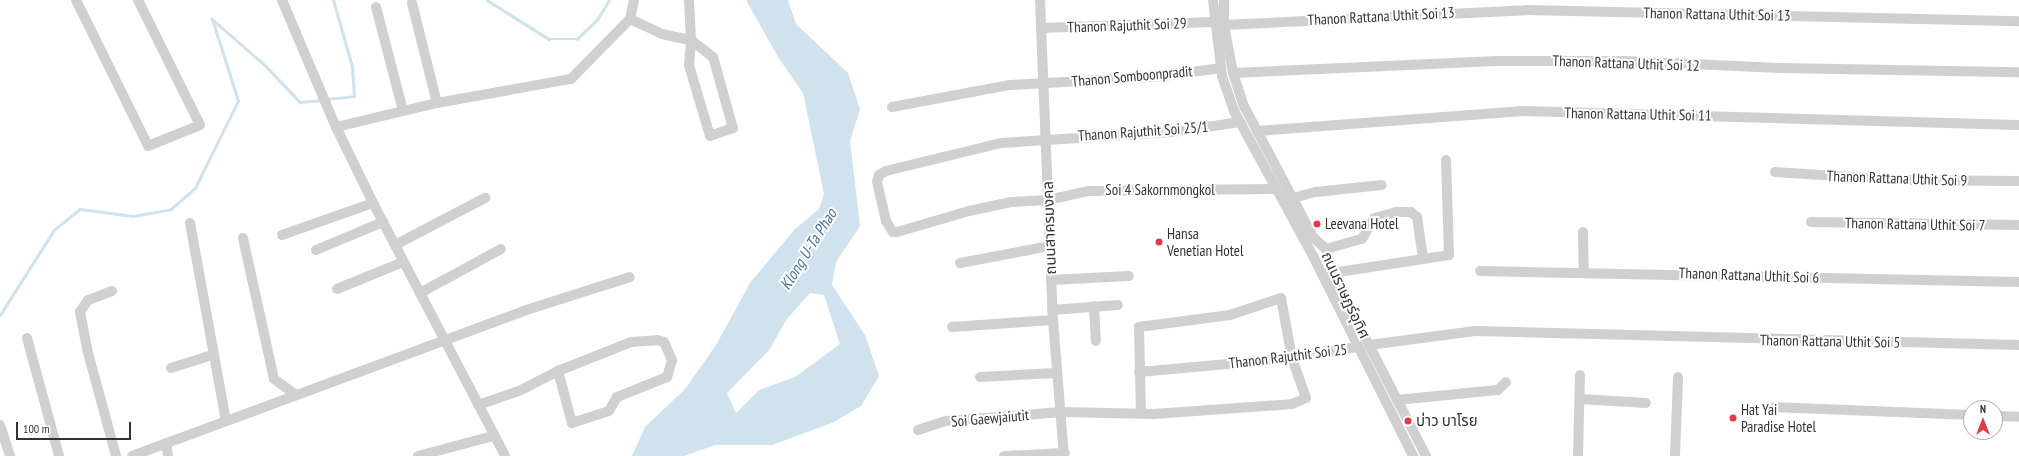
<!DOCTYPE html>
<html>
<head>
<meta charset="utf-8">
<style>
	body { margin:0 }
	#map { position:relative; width:2019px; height:456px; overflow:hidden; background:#fff; font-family:"PT Sans Narrow","Noto Sans Thai",sans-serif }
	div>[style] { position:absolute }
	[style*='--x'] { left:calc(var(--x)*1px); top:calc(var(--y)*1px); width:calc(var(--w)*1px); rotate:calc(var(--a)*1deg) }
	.water>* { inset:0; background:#cfe2ee }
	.stream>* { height:2.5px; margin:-1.25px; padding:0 1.25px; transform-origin:1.25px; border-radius:1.25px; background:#cfe2ee }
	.minor>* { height:10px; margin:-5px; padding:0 5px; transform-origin:5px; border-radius:5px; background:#d0d0d0 }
	.dots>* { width:11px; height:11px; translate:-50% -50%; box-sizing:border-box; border:2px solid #fff; border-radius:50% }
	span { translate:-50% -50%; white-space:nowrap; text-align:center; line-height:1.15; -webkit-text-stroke:4px #fff; paint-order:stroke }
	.street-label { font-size:15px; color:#333 }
	.poi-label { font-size:15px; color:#333 }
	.left { translate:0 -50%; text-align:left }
	.water-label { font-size:16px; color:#3f7597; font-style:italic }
	.north { position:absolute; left:1963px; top:400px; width:40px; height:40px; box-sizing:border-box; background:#fff; border:1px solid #adadad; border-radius:50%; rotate:0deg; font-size:11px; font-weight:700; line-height:16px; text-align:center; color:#333 }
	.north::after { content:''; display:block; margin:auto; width:14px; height:18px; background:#e63946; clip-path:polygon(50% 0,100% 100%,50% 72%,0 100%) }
	.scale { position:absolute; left:16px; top:422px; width:115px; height:18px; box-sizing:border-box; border:2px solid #333; border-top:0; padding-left:5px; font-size:12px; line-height:14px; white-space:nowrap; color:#333; -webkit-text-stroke:3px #fff; paint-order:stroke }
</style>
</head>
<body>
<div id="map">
	<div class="water">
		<div style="clip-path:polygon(evenodd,746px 0,788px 0,796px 24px,848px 73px,860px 109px,850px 141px,860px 226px,836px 262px,832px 285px,865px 335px,879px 376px,861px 406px,832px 423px,772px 445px,715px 445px,684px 456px,632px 456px,645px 427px,686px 388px,716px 345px,750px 283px,794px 230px,819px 209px,824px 194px,803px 93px,778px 57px,746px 0,810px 293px,824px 295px,840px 344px,795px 377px,759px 390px,736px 413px,727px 393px,770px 349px,786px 320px,810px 293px)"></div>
	</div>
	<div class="stream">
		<div style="--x:487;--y:0;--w:73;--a:32.2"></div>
		<div style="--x:549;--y:39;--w:28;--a:0"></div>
		<div style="--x:577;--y:39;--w:28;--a:-44"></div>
		<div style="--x:597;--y:20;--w:23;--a:-59"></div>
		<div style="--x:327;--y:99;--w:27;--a:-6"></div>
		<div style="--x:354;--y:96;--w:29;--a:-94"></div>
		<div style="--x:352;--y:67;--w:70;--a:-105.8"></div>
		<div style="--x:0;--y:315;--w:101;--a:-57.6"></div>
		<div style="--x:54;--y:230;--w:33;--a:-39"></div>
		<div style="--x:80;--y:209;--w:53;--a:7.5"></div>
		<div style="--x:133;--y:216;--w:39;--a:-10"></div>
		<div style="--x:171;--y:209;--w:32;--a:-41"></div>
		<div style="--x:195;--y:188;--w:97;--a:-63.7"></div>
		<div style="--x:238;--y:101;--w:86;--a:-107.6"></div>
		<div style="--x:212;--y:19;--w:72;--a:41"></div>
		<div style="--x:266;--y:66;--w:50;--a:46.6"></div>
		<div style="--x:300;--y:102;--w:22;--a:-5"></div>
	</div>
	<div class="minor">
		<div style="--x:76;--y:0;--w:163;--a:63.7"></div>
		<div style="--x:148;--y:146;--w:56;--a:-22"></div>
		<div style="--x:200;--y:125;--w:140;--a:-116.4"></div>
		<div style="--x:282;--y:0;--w:138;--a:67"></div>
		<div style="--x:336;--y:127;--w:85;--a:64"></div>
		<div style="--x:373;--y:203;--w:285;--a:62.4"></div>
		<div style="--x:1040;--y:0;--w:320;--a:87.7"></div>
		<div style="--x:1053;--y:320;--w:136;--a:85.4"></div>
		<div style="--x:1213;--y:0;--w:77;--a:83.2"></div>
		<div style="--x:1222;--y:76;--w:37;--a:71"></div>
		<div style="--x:1234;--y:111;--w:165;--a:61.4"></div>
		<div style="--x:1313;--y:256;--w:224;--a:63.4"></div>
		<div style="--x:1224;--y:0;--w:25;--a:90"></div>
		<div style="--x:1224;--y:25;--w:49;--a:79.4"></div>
		<div style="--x:1233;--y:73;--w:35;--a:72"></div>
		<div style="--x:1244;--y:106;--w:148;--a:62.2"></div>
		<div style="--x:1313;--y:237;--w:18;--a:43"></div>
		<div style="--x:1326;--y:249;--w:25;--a:76"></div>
		<div style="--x:1332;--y:273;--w:206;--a:62.8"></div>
		<div style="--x:412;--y:3;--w:103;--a:76"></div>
		<div style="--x:376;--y:7;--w:107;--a:75.4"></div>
		<div style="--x:630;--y:19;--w:19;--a:-78"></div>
		<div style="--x:1224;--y:25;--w:303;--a:-2.8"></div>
		<div style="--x:1527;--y:10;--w:492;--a:1.3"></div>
		<div style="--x:1041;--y:28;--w:172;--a:-2"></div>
		<div style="--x:1233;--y:73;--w:264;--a:-2.6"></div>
		<div style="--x:1497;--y:61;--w:128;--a:0"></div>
		<div style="--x:1625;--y:61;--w:156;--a:2.6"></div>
		<div style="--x:1781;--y:68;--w:238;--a:1"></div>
		<div style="--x:892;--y:107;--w:120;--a:-10.6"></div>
		<div style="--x:1010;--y:85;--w:154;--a:-3.3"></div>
		<div style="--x:1164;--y:76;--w:57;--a:-8.1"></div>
		<div style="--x:1240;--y:122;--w:69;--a:171.6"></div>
		<div style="--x:1172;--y:132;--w:171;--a:176.3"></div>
		<div style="--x:1001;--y:143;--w:118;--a:166.3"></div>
		<div style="--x:886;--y:171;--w:8;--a:150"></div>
		<div style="--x:879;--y:175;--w:7;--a:106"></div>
		<div style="--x:877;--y:182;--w:40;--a:77"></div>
		<div style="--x:886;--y:221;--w:13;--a:58"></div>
		<div style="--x:893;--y:232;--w:4;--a:0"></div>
		<div style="--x:897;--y:232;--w:75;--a:-16.3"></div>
		<div style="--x:969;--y:211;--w:43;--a:-12.1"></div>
		<div style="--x:1011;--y:202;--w:37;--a:-3"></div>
		<div style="--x:1048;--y:200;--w:42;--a:-12.4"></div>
		<div style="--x:1089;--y:191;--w:185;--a:-0.6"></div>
		<div style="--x:336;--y:127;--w:104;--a:-13.4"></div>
		<div style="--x:437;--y:103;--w:136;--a:-10.2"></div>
		<div style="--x:571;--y:79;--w:84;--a:-45.5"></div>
		<div style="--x:630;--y:19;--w:35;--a:25"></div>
		<div style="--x:662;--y:34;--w:30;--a:12"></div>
		<div style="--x:691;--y:40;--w:28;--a:38"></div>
		<div style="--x:713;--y:57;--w:74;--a:74.3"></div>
		<div style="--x:733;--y:128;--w:24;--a:161"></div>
		<div style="--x:710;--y:136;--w:74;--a:-106.5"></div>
		<div style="--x:689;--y:65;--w:25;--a:-85"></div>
		<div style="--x:691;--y:40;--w:40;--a:-92.9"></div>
		<div style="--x:1257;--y:131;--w:264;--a:-4.3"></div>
		<div style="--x:1520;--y:111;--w:499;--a:1.6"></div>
		<div style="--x:1775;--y:172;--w:127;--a:3.6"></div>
		<div style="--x:1902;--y:180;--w:117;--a:0.5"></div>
		<div style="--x:1293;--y:198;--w:24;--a:-15"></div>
		<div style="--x:1316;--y:192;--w:66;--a:-6.1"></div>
		<div style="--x:1811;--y:222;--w:208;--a:0.8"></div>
		<div style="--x:190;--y:223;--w:201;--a:79.7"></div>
		<div style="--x:1583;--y:232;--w:39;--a:89"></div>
		<div style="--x:282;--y:235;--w:96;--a:-19.4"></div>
		<div style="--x:243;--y:238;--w:144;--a:77.6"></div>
		<div style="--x:274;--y:379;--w:27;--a:36"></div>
		<div style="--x:395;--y:245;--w:102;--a:-27.6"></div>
		<div style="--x:1326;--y:249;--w:37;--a:-16"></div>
		<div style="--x:1362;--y:239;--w:24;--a:-60"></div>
		<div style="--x:1374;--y:218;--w:23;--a:-15"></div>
		<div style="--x:1396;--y:212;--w:15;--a:0"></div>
		<div style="--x:1411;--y:212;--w:8;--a:40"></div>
		<div style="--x:1417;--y:217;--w:41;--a:81.7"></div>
		<div style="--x:316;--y:250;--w:73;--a:-22.7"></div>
		<div style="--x:960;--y:263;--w:92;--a:-10.7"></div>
		<div style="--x:1480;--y:271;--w:539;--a:1.17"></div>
		<div style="--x:1332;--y:273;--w:118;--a:-8.7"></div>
		<div style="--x:1449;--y:255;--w:95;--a:-91.8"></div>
		<div style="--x:1051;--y:280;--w:78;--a:-2.9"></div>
		<div style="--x:337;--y:289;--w:71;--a:-22.2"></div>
		<div style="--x:112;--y:291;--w:26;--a:159"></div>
		<div style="--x:88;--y:300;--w:14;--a:124"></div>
		<div style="--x:80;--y:312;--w:38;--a:79"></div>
		<div style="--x:87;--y:349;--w:111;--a:74.8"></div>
		<div style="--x:420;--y:293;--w:92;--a:-28.5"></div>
		<div style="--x:1094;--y:306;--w:35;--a:87"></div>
		<div style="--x:1052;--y:310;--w:66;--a:-4.3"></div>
		<div style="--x:952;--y:327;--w:101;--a:-4"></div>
		<div style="--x:27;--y:338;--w:122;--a:74.8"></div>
		<div style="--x:1369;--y:345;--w:107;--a:-7.5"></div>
		<div style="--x:1475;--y:331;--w:544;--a:1.47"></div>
		<div style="--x:171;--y:368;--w:43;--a:-17.6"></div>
		<div style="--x:1139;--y:372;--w:154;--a:-5.2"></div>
		<div style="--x:1292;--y:358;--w:66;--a:-9.6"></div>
		<div style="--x:980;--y:377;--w:77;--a:-3"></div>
		<div style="--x:1580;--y:399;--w:66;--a:3.5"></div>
		<div style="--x:1397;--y:400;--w:101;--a:-5.7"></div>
		<div style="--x:1498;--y:390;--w:11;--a:-45"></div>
		<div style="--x:478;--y:405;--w:43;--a:-18.9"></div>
		<div style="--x:519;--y:391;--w:44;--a:-27.1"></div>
		<div style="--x:558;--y:371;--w:79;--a:-21.7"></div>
		<div style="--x:631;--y:342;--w:26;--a:-4"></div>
		<div style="--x:657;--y:340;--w:7;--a:16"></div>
		<div style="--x:664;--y:342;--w:20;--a:66"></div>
		<div style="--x:672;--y:360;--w:18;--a:106"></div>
		<div style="--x:667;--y:377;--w:54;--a:158.2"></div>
		<div style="--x:617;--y:397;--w:16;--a:120"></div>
		<div style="--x:609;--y:411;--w:39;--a:162"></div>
		<div style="--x:572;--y:423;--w:54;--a:-105.1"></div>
		<div style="--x:1774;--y:407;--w:197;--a:2.3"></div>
		<div style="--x:1995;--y:416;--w:24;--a:2"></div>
		<div style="--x:0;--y:425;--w:33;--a:72"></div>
		<div style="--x:918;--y:430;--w:29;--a:-18"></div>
		<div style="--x:946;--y:421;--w:116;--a:-4.4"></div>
		<div style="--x:1062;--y:412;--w:92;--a:1.2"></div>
		<div style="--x:1154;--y:414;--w:138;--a:-4.1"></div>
		<div style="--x:1292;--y:404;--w:15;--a:-23"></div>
		<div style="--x:1306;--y:398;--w:42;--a:-109.3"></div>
		<div style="--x:1292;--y:358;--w:61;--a:-100.4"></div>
		<div style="--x:1281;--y:298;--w:54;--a:161.6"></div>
		<div style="--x:1230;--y:315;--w:92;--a:172.5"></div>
		<div style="--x:1139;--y:327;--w:86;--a:88.7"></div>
		<div style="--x:166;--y:443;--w:13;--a:81"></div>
		<div style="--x:132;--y:456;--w:417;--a:-20.3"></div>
		<div style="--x:523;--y:311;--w:112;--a:-17.6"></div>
		<div style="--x:418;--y:456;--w:78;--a:-14.9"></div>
		<div style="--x:1004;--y:456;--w:61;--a:-2.8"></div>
		<div style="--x:1578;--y:456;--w:81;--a:-88.6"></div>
		<div style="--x:1675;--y:456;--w:79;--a:-87.8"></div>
	</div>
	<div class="dots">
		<div style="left:1317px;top:224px;background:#e63946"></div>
		<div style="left:1159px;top:242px;background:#e63946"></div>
		<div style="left:1733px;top:418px;background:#e63946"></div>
		<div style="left:1408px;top:421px;background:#e63946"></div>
	</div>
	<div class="street-label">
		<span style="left:1717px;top:14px;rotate:1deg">Thanon Rattana Uthit Soi 13</span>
		<span style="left:1381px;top:16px;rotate:-3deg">Thanon Rattana Uthit Soi 13</span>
		<span style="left:1127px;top:25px;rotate:-2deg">Thanon Rajuthit Soi 29</span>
		<span style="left:1626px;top:63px;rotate:2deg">Thanon Rattana Uthit Soi 12</span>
		<span style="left:1132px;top:76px;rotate:-5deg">Thanon Somboonpradit</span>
		<span style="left:1638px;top:114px;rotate:1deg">Thanon Rattana Uthit Soi 11</span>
		<span style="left:1143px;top:131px;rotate:-4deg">Thanon Rajuthit Soi 25/1</span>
		<span style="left:1897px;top:178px;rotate:2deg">Thanon Rattana Uthit Soi 9</span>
		<span style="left:1160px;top:190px">Soi 4 Sakornmongkol</span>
		<span style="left:1915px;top:224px;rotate:1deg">Thanon Rattana Uthit Soi 7</span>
		<span style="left:1049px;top:228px;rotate:-92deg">ถนนสาครมงคล</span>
		<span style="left:1749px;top:275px;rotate:2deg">Thanon Rattana Uthit Soi 6</span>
		<span style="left:1346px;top:295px;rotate:65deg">ถนนราษฏร์อุทิศ</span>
		<span style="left:1830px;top:341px;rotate:1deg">Thanon Rattana Uthit Soi 5</span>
		<span style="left:1288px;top:356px;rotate:-7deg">Thanon Rajuthit Soi 25</span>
		<span style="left:990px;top:418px;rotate:-5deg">Soi Gaewjaiutit</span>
	</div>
	<div class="poi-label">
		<span class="left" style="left:1325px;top:224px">Leevana Hotel</span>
		<span class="left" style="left:1167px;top:242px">Hansa<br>Venetian Hotel</span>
		<span class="left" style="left:1741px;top:418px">Hat Yai<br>Paradise Hotel</span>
		<span class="left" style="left:1416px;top:421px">บ่าว บาโรย</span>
	</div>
	<div class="water-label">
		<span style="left:808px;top:249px;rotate:-58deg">Klong U-Ta Phao</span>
	</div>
	<div class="north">N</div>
	<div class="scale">100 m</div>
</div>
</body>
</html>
